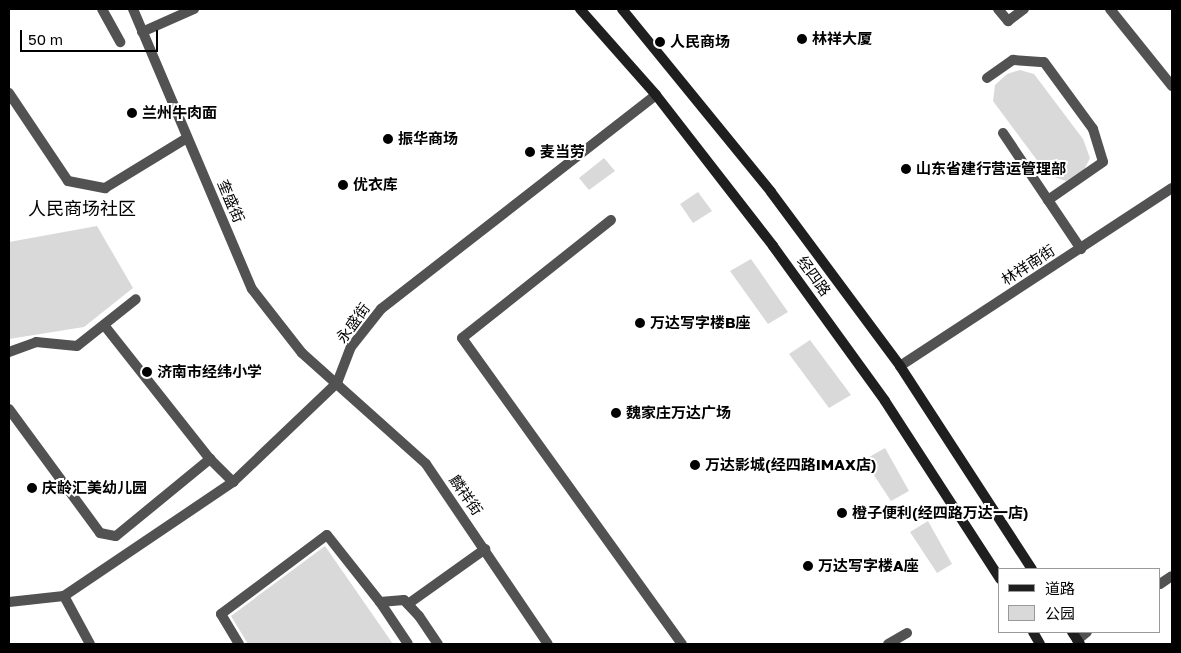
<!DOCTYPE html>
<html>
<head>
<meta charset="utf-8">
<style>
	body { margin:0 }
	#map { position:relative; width:1181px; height:653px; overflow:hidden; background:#fff; font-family:"Golos Text","Noto Sans SC",sans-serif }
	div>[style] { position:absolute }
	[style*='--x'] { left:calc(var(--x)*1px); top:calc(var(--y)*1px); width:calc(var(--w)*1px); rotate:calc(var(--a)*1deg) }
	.green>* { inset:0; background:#d9d9d9 }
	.service>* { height:10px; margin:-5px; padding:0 5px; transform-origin:5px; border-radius:5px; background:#525252 }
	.pedestrian>* { height:10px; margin:-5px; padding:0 5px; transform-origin:5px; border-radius:5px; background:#525252 }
	.minor>* { height:10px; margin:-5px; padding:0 5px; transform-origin:5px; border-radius:5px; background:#525252 }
	.tertiary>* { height:10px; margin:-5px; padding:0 5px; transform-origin:5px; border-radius:5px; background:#525252 }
	.secondary>* { height:10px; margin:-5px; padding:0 5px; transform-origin:5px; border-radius:5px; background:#1f1f1f }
	.dots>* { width:14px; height:14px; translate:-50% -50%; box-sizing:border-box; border:2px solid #fff; border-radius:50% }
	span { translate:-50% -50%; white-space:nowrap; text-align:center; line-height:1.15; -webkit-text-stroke:4px #fff; paint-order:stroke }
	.poi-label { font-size:15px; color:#000; font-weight:700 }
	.left { translate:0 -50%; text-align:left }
	.street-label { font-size:15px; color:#000 }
	.quarter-label { font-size:18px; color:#000 }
	.frame { position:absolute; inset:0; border:10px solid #000; pointer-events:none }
	.legend { position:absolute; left:998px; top:568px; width:162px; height:65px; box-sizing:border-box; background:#fff; border:1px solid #999; margin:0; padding:6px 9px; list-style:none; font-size:15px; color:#000 }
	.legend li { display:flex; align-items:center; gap:10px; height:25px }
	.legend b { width:25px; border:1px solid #999 }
	.scale { position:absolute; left:20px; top:30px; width:138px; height:22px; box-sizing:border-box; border:2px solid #000; border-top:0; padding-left:6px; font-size:15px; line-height:18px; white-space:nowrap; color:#000; -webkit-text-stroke:4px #fff; paint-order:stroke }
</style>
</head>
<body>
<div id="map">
	<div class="green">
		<div style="clip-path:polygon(1020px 70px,1034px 74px,1083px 139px,1090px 158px,1083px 172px,1066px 181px,1048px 175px,993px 101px,995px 85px,1007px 74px)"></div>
		<div style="clip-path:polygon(604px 158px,615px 171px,589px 190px,579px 178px)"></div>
		<div style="clip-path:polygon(698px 192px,712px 211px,693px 223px,680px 204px)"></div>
		<div style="clip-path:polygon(97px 226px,133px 288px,84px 327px,9px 339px,9px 242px)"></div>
		<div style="clip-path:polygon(751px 259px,788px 312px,768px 324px,730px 271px)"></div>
		<div style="clip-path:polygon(810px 340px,851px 395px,829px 408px,789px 354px)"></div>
		<div style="clip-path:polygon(885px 448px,909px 491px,891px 501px,864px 460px)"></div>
		<div style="clip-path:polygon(928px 521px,952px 564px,937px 573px,910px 532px)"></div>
		<div style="clip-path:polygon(325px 546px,393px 644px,248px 644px,231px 616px)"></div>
	</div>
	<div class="service">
		<div style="--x:998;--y:9;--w:16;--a:50"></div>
		<div style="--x:1008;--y:21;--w:20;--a:-37"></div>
		<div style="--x:987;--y:78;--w:32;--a:-35"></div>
		<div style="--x:1013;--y:60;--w:31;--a:4"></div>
		<div style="--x:1044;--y:62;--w:83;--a:53.8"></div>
		<div style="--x:1093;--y:129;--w:34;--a:73"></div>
		<div style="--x:1103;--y:162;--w:67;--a:145.4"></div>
		<div style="--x:1003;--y:133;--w:140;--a:56.1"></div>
	</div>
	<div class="pedestrian">
		<div style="--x:611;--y:220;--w:190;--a:141.6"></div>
		<div style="--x:462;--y:338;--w:377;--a:54.3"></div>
		<div style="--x:888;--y:644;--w:22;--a:-30"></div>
	</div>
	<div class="minor">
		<div style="--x:102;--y:9;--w:38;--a:61"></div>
		<div style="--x:133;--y:9;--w:304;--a:67"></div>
		<div style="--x:252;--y:289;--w:81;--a:52"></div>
		<div style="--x:302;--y:353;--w:166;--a:41.8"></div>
		<div style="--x:426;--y:464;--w:217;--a:55.9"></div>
		<div style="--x:1110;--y:9;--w:99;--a:51.2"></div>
		<div style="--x:142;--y:32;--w:57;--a:-23.9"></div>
		<div style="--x:9;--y:93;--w:106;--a:56.2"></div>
		<div style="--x:68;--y:181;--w:38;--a:11"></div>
		<div style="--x:105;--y:188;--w:96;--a:-31.4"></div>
		<div style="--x:104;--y:325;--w:171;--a:51.7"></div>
		<div style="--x:210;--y:459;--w:33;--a:45"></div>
		<div style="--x:9;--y:352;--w:29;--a:-20"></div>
		<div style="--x:36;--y:342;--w:41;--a:5.6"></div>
		<div style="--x:77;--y:346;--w:75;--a:-38.5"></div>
		<div style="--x:900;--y:366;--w:325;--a:-33.2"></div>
		<div style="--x:9;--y:409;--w:154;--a:53.7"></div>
		<div style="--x:100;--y:533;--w:16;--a:11"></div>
		<div style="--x:116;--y:536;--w:122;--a:-39.3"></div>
		<div style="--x:1160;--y:584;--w:14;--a:-34"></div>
		<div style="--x:64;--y:596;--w:204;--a:-34"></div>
		<div style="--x:233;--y:482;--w:144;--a:-43.6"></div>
		<div style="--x:337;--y:383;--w:39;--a:-69"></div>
		<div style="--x:351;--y:347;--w:48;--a:-51.7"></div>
		<div style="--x:381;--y:309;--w:348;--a:-37.9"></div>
		<div style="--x:380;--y:602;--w:24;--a:-5"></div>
		<div style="--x:404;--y:600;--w:22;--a:47"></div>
		<div style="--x:419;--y:616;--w:34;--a:56"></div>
		<div style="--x:408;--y:604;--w:95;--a:-35.5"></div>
		<div style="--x:1077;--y:640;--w:13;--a:-39"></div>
		<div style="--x:239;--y:644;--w:35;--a:-121"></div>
		<div style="--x:221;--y:614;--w:132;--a:-36.7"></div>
		<div style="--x:327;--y:535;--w:85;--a:51.7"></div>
		<div style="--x:380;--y:602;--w:50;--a:56.3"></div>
	</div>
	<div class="tertiary">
		<div style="--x:9;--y:602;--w:55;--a:-6.2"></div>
		<div style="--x:64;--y:596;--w:55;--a:61.6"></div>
	</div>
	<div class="secondary">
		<div style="--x:580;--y:9;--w:115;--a:48.5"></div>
		<div style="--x:656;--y:95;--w:191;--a:52.2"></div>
		<div style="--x:773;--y:246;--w:191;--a:54.1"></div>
		<div style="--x:885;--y:401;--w:212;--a:57.1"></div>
		<div style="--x:622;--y:9;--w:236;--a:50.8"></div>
		<div style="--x:771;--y:192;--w:217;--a:53.4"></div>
		<div style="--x:900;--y:366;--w:242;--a:57"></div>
		<div style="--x:1033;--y:632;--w:14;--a:60"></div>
		<div style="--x:1072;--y:632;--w:14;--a:56"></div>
	</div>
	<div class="dots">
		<div style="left:802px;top:39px;background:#000"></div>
		<div style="left:660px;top:42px;background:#000"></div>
		<div style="left:132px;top:113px;background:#000"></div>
		<div style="left:388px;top:139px;background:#000"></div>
		<div style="left:530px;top:152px;background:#000"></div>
		<div style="left:906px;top:169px;background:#000"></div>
		<div style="left:343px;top:185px;background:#000"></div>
		<div style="left:640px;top:323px;background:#000"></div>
		<div style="left:147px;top:372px;background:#000"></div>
		<div style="left:616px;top:413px;background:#000"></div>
		<div style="left:695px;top:465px;background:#000"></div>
		<div style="left:32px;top:488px;background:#000"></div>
		<div style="left:842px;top:513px;background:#000"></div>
		<div style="left:808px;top:566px;background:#000"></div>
	</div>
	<div class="poi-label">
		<span class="left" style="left:812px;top:39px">林祥大厦</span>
		<span class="left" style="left:670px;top:42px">人民商场</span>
		<span class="left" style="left:142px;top:113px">兰州牛肉面</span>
		<span class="left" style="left:398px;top:139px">振华商场</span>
		<span class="left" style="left:540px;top:152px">麦当劳</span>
		<span class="left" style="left:916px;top:169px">山东省建行营运管理部</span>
		<span class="left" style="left:353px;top:185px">优衣库</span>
		<span class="left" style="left:650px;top:323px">万达写字楼B座</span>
		<span class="left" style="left:157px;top:372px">济南市经纬小学</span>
		<span class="left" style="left:626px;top:413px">魏家庄万达广场</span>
		<span class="left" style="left:705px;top:465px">万达影城(经四路IMAX店)</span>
		<span class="left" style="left:42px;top:488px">庆龄汇美幼儿园</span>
		<span class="left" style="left:852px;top:513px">橙子便利(经四路万达一店)</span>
		<span class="left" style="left:818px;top:566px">万达写字楼A座</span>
	</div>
	<div class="street-label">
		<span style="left:231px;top:201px;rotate:67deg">奎盛街</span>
		<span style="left:1028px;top:265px;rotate:-33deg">林祥南街</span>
		<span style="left:814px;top:276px;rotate:54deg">经四路</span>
		<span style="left:353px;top:323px;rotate:-54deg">永盛街</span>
		<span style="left:466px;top:495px;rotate:55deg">麟祥街</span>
	</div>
	<div class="quarter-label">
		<span style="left:82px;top:208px">人民商场社区</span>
	</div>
	<div class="frame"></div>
	<ul class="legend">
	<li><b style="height:6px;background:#1f1f1f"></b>道路</li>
	<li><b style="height:14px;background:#d9d9d9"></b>公园</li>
	</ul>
	<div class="scale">50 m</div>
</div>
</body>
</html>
